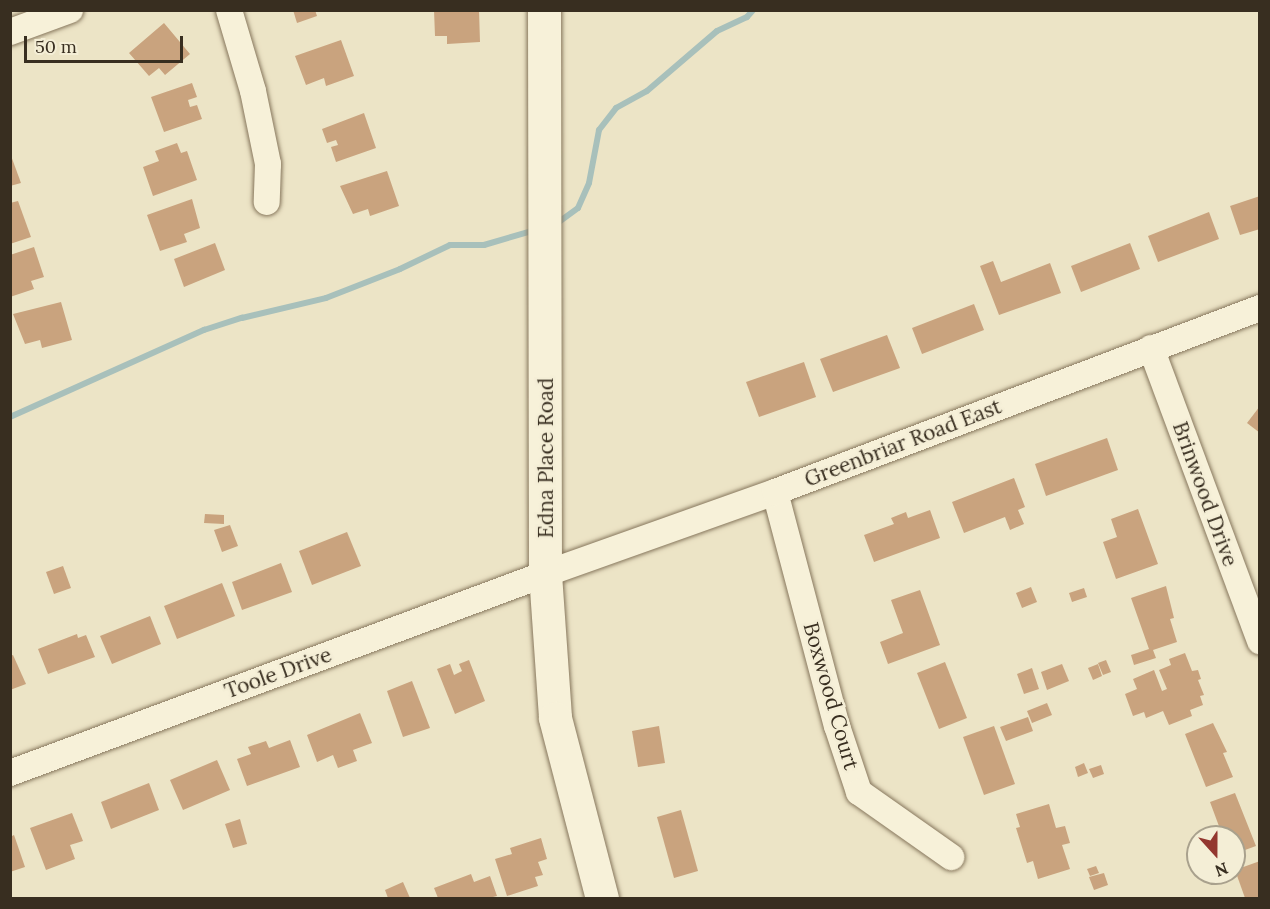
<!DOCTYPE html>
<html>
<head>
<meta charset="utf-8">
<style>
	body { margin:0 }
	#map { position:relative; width:1270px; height:909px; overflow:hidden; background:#ece4c6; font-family:Lora,serif }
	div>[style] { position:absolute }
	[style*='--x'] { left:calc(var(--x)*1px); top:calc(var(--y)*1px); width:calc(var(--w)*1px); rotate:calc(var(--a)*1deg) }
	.stream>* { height:6px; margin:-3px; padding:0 3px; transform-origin:3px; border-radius:3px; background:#a8c0bb }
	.building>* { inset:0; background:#c9a37e }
	.roads { filter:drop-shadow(0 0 2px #87775d) drop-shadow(0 0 2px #87775d) }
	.street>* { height:26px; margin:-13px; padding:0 13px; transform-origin:13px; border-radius:13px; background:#f7f1d9 }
	.secondary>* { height:33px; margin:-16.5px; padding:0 16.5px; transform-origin:16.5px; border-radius:16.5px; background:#f7f1d9 }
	span { translate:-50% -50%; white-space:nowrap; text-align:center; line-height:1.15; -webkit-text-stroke:5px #f4eed6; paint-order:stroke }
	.street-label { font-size:21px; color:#382e20 }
	.frame { position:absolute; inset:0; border:12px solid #382e20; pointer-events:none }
	.north { position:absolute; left:1186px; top:825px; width:60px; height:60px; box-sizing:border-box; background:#f4eed6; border:2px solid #a9a18d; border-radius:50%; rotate:159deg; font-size:16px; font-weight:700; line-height:24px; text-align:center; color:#382e20 }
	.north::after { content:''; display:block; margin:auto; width:21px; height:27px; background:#93372f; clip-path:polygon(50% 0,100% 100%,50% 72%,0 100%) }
	.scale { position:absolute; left:24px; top:36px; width:159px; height:27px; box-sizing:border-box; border:3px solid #382e20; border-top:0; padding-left:8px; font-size:18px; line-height:21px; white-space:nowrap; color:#382e20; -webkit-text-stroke:4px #f4eed6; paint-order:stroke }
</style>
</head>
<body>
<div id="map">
	<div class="stream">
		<div style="--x:556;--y:224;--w:27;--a:-36"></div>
		<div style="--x:578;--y:208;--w:27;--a:-66"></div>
		<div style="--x:589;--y:183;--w:54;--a:-79.3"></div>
		<div style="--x:599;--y:130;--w:28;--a:-52"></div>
		<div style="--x:616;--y:108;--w:35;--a:-29"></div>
		<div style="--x:647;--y:91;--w:92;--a:-40.6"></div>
		<div style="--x:717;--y:31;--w:33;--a:-25"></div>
		<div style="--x:747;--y:17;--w:9;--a:-49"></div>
		<div style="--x:10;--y:417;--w:213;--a:-24.2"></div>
		<div style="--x:204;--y:330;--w:40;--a:-18"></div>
		<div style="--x:242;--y:318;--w:86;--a:-13.4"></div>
		<div style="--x:326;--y:298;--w:79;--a:-21.4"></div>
		<div style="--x:400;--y:269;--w:55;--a:-25.6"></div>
		<div style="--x:450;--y:245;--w:34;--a:0"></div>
		<div style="--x:484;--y:245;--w:53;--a:-16.4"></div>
	</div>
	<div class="building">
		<div style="clip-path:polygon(293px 10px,315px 10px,317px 16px,297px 23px)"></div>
		<div style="clip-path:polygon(434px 10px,479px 10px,480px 42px,447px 44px,447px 36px,435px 36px)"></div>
		<div style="clip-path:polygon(164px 23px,190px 54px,165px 75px,159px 68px,149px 76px,129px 53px)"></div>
		<div style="clip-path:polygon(341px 40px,354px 76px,326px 86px,324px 78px,306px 85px,295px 56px)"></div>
		<div style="clip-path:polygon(192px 83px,197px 97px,188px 100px,190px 107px,197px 105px,202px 119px,164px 132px,151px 97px)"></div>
		<div style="clip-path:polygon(364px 113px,376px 148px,336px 162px,331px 147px,338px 145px,336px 140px,327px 143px,322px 129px)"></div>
		<div style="clip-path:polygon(177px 143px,181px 153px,187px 151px,197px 180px,153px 196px,143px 167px,159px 161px,155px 151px)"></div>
		<div style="clip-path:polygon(10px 153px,21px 183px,10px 186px)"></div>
		<div style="clip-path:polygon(387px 171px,399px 206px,370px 216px,368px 209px,353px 214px,340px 186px)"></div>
		<div style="clip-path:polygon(1260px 196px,1260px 229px,1240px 235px,1230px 206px)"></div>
		<div style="clip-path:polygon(192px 199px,200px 228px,184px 234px,187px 242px,160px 251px,147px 215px)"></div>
		<div style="clip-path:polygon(18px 201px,31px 237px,10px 244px,10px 203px)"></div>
		<div style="clip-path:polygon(1209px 212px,1219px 239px,1158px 262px,1148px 236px)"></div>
		<div style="clip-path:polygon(215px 243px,225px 270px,184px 287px,174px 259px)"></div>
		<div style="clip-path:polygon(1130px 243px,1140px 269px,1081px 292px,1071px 266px)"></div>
		<div style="clip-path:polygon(34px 247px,44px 277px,31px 281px,34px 289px,10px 297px,10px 255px)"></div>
		<div style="clip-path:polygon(993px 261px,1001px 282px,1050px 263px,1061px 293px,999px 315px,980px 266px)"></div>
		<div style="clip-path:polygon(61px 302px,72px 340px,42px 348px,40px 340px,25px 344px,13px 314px)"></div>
		<div style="clip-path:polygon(974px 304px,984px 330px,922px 354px,912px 328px)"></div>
		<div style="clip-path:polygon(887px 335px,900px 368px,833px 392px,820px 359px)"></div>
		<div style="clip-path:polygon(804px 362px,816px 397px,759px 417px,746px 382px)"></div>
		<div style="clip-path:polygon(1260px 406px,1260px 433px,1247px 423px)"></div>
		<div style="clip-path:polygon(1107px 438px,1118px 470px,1046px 496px,1035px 464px)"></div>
		<div style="clip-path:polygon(1014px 478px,1025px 507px,1018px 510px,1024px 524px,1010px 530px,1005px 517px,964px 533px,952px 502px)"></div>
		<div style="clip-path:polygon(1138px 509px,1158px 564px,1116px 579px,1103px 542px,1117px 537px,1111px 519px)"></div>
		<div style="clip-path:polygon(930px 510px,940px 538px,874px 562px,864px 535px,894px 524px,891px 518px,906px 512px,908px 518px)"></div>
		<div style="clip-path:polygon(205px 514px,224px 515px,224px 524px,204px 523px)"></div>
		<div style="clip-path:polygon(230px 525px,238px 546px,222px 552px,214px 530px)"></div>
		<div style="clip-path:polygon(347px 532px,361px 566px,312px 585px,299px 551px)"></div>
		<div style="clip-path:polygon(281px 563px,292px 592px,242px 610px,232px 582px)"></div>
		<div style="clip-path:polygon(63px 566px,71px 588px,54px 594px,46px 572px)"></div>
		<div style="clip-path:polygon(222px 583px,235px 616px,177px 639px,164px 606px)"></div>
		<div style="clip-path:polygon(1166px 586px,1174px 618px,1170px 619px,1177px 642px,1153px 650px,1156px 658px,1134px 665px,1131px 655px,1149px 649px,1131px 598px)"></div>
		<div style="clip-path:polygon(1031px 587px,1037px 602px,1022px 608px,1016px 593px)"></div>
		<div style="clip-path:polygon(1084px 588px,1087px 597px,1072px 602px,1069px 593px)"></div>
		<div style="clip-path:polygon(920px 590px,940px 645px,888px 664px,880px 642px,903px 633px,891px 600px)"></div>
		<div style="clip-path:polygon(150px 616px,161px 644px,112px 664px,100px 636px)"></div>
		<div style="clip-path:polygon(77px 634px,78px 638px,86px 635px,95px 657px,48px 674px,38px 649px)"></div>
		<div style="clip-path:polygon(1185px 653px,1192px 671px,1198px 670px,1201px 679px,1198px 680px,1204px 695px,1200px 696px,1203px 705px,1190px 710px,1192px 716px,1169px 725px,1163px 711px,1146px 718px,1144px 712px,1133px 716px,1125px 694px,1137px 689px,1133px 679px,1154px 670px,1162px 691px,1167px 689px,1159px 670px,1171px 665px,1169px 659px)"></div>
		<div style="clip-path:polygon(13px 655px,26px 684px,10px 690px,10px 656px)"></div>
		<div style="clip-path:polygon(469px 660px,485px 701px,455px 714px,437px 669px,450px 664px,454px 675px,462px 671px,459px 664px)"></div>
		<div style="clip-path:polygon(1106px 660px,1111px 672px,1103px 675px,1098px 663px)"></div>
		<div style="clip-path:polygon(945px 662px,967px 718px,939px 729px,917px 673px)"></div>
		<div style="clip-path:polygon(1062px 664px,1069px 681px,1047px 690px,1041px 672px)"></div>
		<div style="clip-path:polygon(1098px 664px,1102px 676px,1093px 680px,1088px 668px)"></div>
		<div style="clip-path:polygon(1032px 668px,1039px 689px,1024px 694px,1017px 674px)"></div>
		<div style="clip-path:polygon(412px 681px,430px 728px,403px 737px,387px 691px)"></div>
		<div style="clip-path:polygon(1047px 703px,1052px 715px,1032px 723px,1027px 711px)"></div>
		<div style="clip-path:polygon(360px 713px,372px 743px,353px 750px,357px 761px,338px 768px,333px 755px,317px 762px,307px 735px)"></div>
		<div style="clip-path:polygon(1028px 717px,1033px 731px,1006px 741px,1000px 727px)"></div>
		<div style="clip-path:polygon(1213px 723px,1227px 752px,1223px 753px,1233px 777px,1206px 787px,1185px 734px)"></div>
		<div style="clip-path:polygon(659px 726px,665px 763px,638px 767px,632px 731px)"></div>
		<div style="clip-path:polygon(994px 726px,1015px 784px,984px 795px,963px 737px)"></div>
		<div style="clip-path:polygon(290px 740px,300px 767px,247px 786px,237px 759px,251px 754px,248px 747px,266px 741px,269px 748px)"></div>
		<div style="clip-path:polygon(217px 760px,230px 790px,183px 810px,170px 780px)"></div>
		<div style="clip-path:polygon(1084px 763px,1088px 773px,1078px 777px,1075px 767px)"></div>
		<div style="clip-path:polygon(1101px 765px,1104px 774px,1093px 778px,1089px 769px)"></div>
		<div style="clip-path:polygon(149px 783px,159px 810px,111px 829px,101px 802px)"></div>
		<div style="clip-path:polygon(1235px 793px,1256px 846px,1234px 854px,1234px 837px,1223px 837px,1210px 802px)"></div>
		<div style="clip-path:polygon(1049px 804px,1056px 828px,1065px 826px,1070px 843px,1062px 845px,1070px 869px,1038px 879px,1033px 861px,1027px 863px,1016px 828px,1020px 827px,1016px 814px)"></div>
		<div style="clip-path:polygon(681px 810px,698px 871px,674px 878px,657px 817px)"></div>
		<div style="clip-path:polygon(72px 813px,83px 841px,70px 845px,75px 859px,46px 870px,30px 828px)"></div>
		<div style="clip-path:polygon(240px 819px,247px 844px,233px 848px,225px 824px)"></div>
		<div style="clip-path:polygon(14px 835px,25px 867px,10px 872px,10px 837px)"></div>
		<div style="clip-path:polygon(541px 838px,547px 859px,538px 862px,543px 875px,535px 877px,538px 886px,507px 896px,495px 859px,512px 854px,510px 848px)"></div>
		<div style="clip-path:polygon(1260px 861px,1260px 898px,1245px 898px,1235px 870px)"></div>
		<div style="clip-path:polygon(1096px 866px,1099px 873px,1090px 876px,1087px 869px)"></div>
		<div style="clip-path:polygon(1104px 873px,1108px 885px,1094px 890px,1089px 877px)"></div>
		<div style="clip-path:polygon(471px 874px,474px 882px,490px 876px,497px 896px,489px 898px,438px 898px,434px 888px)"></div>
		<div style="clip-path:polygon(403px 882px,410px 898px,388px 898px,385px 890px)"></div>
	</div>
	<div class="roads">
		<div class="street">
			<div style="--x:229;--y:10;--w:84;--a:73.5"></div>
			<div style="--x:253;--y:91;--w:75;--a:78.4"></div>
			<div style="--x:268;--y:164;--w:38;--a:92"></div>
			<div style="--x:10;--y:32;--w:64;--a:-20.1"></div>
			<div style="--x:1151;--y:348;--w:313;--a:69.6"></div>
			<div style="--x:775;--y:492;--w:242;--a:75.2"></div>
			<div style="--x:837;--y:726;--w:70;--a:71.6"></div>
			<div style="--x:859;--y:792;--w:113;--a:35.2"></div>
			<div style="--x:10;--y:773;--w:571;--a:-20.4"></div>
			<div style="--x:545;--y:574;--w:244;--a:-19.6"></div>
			<div style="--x:775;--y:492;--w:519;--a:-20.78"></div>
		</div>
		<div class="secondary">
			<div style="--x:544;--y:10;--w:564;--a:89.9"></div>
			<div style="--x:545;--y:574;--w:144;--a:86"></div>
			<div style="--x:555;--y:718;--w:186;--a:75.4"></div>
		</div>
	</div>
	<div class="street-label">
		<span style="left:903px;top:443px;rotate:-21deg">Greenbriar Road East</span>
		<span style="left:546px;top:458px;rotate:-90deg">Edna Place Road</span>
		<span style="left:1205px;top:494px;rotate:70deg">Brinwood Drive</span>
		<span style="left:278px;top:673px;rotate:-20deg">Toole Drive</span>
		<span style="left:831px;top:696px;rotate:74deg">Boxwood Court</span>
	</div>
	<div class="frame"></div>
	<div class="north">N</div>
	<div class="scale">50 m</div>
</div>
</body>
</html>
